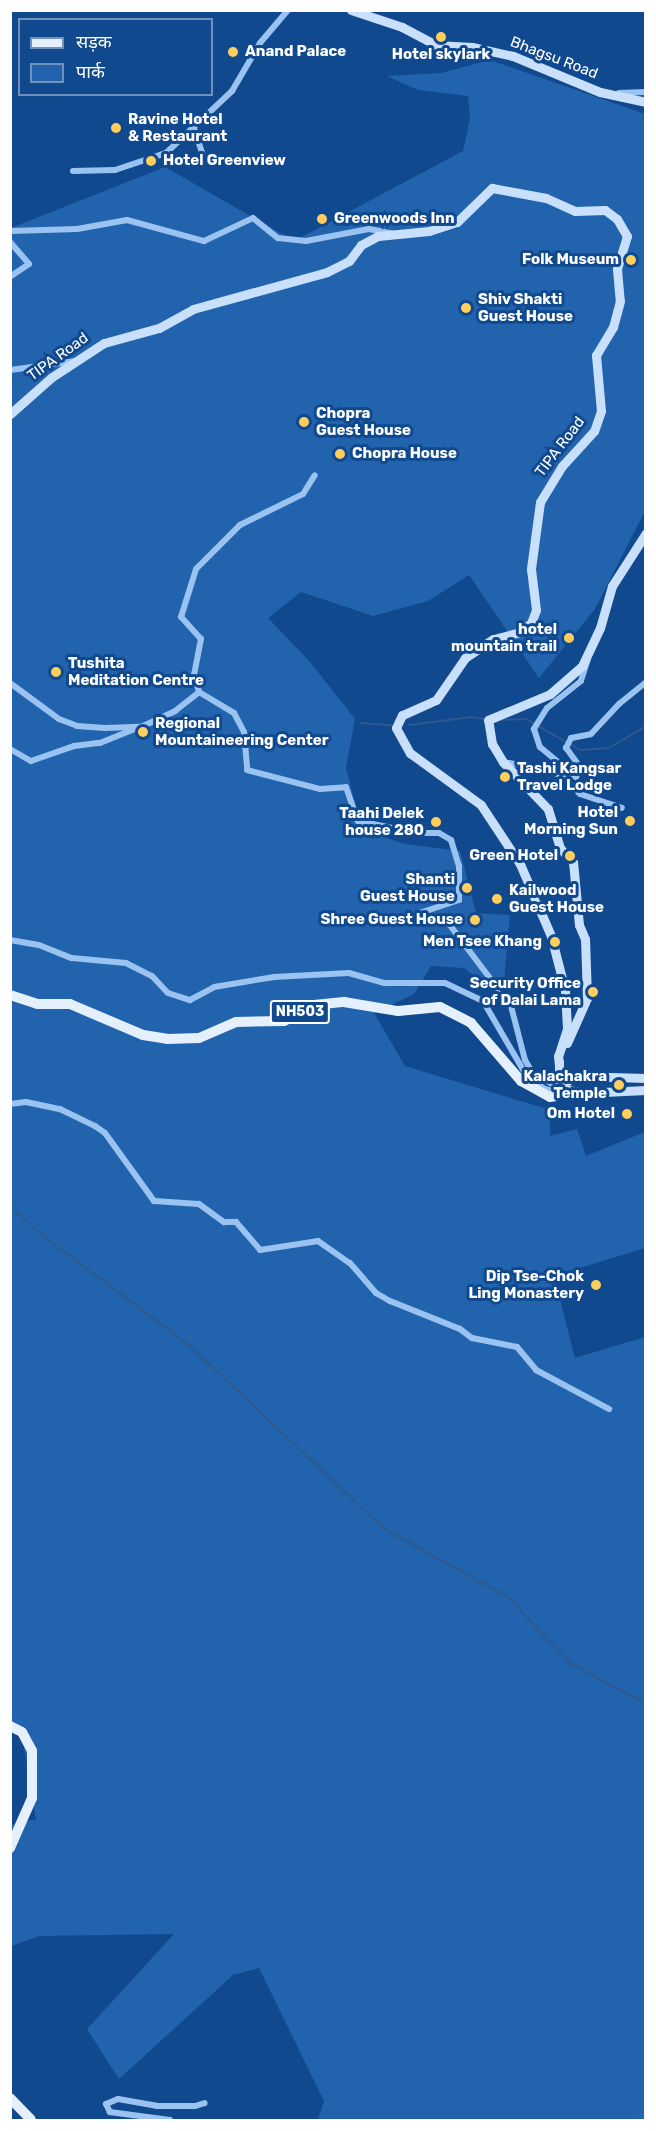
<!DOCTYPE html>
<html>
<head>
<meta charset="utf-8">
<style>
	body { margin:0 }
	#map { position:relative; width:656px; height:2131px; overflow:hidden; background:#11498f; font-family:Rubik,"Noto Sans Devanagari",sans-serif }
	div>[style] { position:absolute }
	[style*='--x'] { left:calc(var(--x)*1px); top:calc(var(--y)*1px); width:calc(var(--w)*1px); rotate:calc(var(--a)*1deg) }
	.green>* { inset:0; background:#2263ae }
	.stream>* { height:2px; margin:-1px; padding:0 1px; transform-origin:1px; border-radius:1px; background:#2f598d }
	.street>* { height:6px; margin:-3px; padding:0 3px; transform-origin:3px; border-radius:3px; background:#9ac3f2 }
	.secondary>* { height:9px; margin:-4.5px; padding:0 4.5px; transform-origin:4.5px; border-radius:4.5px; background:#c9e0fc }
	.primary>* { height:10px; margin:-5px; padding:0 5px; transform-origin:5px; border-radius:5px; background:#e5f0ff }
	.dots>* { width:16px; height:16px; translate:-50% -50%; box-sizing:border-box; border:3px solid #11498f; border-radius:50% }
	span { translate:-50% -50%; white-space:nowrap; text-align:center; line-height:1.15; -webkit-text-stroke:6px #11498f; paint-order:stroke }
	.shield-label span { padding:2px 4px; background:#11498f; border:2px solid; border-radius:4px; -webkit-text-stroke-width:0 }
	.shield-label { font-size:14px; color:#fff; font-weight:700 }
	.poi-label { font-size:15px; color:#fff; font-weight:700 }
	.left { translate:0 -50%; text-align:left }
	.right { translate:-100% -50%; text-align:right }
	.street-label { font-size:15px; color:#fff }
	.frame { position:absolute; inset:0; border:12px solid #fff; pointer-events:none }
	.legend { position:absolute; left:18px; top:18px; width:195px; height:78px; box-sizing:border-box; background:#11498f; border:2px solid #7092bc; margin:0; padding:8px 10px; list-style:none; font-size:18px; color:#fff }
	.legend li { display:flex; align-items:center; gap:12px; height:30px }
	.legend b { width:30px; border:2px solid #7092bc }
</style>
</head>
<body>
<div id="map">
	<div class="green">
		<div style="clip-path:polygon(490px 60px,645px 114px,645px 511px,595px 609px,539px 678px,469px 575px,428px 601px,373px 616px,301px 592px,268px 618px,310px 662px,355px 719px,346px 768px,362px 830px,405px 844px,460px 851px,476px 913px,510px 915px,504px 981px,497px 993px,464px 968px,431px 966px,414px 994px,374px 1013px,405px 1066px,550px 1110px,550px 1136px,577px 1129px,586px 1156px,645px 1132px,645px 1248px,554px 1276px,575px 1358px,645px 1337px,645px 2120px,318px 2120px,324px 2101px,259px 1968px,233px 1975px,119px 2079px,87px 2029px,174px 1934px,39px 1936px,11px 1946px,10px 1825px,36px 1819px,23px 1742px,10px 1724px,11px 228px,165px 167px,294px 241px,463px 151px,470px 119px,468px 96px,418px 90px,387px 76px,441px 73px)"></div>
	</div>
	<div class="stream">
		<div style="--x:498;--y:720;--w:28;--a:-2"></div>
		<div style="--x:526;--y:719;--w:62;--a:29.9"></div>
		<div style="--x:580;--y:750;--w:29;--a:-4"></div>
		<div style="--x:609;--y:748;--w:43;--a:-30.7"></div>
		<div style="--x:361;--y:723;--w:31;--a:4"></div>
		<div style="--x:409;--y:725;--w:63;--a:-7.4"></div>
		<div style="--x:471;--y:717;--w:12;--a:9"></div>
		<div style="--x:10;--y:1206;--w:43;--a:42.2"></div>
		<div style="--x:42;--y:1235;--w:185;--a:36.9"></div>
		<div style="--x:190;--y:1346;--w:267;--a:43.3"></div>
		<div style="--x:384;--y:1529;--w:140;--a:28.6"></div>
		<div style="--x:507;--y:1596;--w:92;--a:46.8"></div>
		<div style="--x:570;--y:1663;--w:86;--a:28.3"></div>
	</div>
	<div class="street">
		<div style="--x:619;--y:93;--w:27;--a:-2"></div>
		<div style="--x:194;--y:128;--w:32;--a:72"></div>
		<div style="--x:73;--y:171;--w:42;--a:-1.4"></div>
		<div style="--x:115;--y:170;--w:54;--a:-18.4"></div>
		<div style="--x:166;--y:153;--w:91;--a:-43.2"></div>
		<div style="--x:232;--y:91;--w:56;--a:-59.7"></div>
		<div style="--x:260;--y:43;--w:43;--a:-49.7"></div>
		<div style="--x:10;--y:231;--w:67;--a:-1.7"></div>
		<div style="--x:77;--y:229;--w:51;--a:-10.2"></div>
		<div style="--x:127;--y:220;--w:80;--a:15.3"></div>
		<div style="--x:204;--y:241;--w:54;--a:-25.1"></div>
		<div style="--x:253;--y:218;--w:32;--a:39"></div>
		<div style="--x:278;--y:238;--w:28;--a:6"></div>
		<div style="--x:306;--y:241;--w:64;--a:-10.8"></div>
		<div style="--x:369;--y:229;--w:25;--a:11"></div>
		<div style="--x:10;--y:242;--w:29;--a:49"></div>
		<div style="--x:29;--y:264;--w:23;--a:146"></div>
		<div style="--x:10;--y:370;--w:66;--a:-7.9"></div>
		<div style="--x:588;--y:659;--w:23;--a:108"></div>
		<div style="--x:581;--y:681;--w:43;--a:141.5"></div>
		<div style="--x:547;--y:708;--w:25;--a:122"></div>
		<div style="--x:534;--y:729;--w:19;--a:72"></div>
		<div style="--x:540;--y:747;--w:47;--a:39.8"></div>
		<div style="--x:576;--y:777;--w:11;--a:-68"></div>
		<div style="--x:580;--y:767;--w:24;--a:-126"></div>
		<div style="--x:566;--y:748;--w:11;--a:-63"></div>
		<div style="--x:571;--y:738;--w:20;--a:-11"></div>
		<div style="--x:591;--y:734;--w:41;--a:-47"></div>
		<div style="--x:619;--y:704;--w:35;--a:-39"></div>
		<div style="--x:10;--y:683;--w:61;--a:36.3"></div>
		<div style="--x:59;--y:719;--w:19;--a:21"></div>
		<div style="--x:77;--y:726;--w:28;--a:4"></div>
		<div style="--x:105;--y:728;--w:36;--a:-2"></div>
		<div style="--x:141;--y:727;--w:38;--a:-25"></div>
		<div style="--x:175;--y:711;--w:31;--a:-38"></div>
		<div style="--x:199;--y:692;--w:41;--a:31"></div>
		<div style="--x:234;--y:713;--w:21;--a:62"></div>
		<div style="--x:244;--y:732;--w:38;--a:85"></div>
		<div style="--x:247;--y:770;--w:75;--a:14.6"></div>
		<div style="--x:320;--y:789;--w:26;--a:-4"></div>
		<div style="--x:346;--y:787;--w:36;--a:71"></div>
		<div style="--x:358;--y:821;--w:60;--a:11.5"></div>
		<div style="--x:417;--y:833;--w:22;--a:0"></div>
		<div style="--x:439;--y:833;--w:14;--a:30"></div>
		<div style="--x:451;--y:840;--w:27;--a:73"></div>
		<div style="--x:459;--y:866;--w:34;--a:90"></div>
		<div style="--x:459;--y:900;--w:41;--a:161.6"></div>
		<div style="--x:420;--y:913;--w:8;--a:76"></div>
		<div style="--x:422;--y:921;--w:27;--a:6"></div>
		<div style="--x:449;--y:924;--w:103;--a:52.9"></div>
		<div style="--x:511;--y:1006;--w:56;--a:75.5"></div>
		<div style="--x:525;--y:1060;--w:14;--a:60"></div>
		<div style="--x:532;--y:1072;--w:31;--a:31"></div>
		<div style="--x:199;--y:692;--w:18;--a:-106"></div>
		<div style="--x:194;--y:675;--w:37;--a:-79"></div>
		<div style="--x:201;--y:639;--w:30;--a:-132"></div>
		<div style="--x:181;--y:617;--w:50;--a:-72.6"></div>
		<div style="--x:196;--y:569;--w:62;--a:-45"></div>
		<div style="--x:240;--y:525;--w:70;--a:-26.2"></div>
		<div style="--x:303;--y:494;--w:22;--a:-58"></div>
		<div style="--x:10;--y:749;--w:24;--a:30"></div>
		<div style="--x:31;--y:761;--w:46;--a:-19.2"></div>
		<div style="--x:74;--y:746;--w:26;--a:-7"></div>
		<div style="--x:100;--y:743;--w:38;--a:-22"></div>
		<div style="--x:503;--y:762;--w:43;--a:9.5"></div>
		<div style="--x:545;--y:769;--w:18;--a:22"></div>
		<div style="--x:562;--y:776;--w:25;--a:45"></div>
		<div style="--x:580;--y:794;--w:44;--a:18.4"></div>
		<div style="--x:10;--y:940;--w:29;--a:10"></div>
		<div style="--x:39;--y:945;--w:35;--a:22"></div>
		<div style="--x:72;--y:958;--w:54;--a:5.3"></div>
		<div style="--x:126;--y:963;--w:29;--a:27"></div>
		<div style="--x:152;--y:976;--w:23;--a:47"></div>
		<div style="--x:168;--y:993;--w:23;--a:18"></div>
		<div style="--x:190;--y:1000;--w:27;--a:-28"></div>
		<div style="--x:214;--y:987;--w:61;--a:-9.5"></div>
		<div style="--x:274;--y:977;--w:75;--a:-3.1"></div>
		<div style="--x:349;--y:973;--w:37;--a:16"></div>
		<div style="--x:385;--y:983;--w:60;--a:0"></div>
		<div style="--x:445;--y:983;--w:42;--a:25.3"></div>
		<div style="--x:483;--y:1001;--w:86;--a:59.8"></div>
		<div style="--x:526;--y:1075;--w:21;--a:37"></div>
		<div style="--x:543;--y:1088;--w:13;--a:18"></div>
		<div style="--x:555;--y:1092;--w:5;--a:-53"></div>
		<div style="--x:10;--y:1104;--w:16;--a:-7"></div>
		<div style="--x:26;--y:1102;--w:35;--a:12"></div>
		<div style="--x:60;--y:1109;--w:39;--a:26"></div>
		<div style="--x:95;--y:1126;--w:12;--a:35"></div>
		<div style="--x:105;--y:1133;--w:84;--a:54.2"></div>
		<div style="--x:154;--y:1201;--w:45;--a:3.8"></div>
		<div style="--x:199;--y:1204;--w:31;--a:36"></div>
		<div style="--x:224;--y:1222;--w:12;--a:0"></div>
		<div style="--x:236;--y:1222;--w:37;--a:49"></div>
		<div style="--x:260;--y:1250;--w:59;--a:-8.8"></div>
		<div style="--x:318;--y:1241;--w:39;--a:35"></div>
		<div style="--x:350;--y:1263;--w:40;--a:49"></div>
		<div style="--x:376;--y:1293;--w:16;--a:30"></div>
		<div style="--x:390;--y:1301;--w:75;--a:21.8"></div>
		<div style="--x:460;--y:1329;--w:15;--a:37"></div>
		<div style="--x:472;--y:1338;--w:46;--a:11.3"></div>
		<div style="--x:517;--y:1347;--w:30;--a:50"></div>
		<div style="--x:536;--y:1370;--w:83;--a:28.1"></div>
		<div style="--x:170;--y:2120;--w:61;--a:-172.4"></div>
		<div style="--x:110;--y:2112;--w:9;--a:-117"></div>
		<div style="--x:106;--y:2104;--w:13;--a:-23"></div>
		<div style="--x:118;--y:2099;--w:39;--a:10"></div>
		<div style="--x:156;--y:2106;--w:39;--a:0"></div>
		<div style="--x:195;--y:2106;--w:10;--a:-17"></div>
	</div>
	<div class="secondary">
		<div style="--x:351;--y:10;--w:54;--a:18.4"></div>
		<div style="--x:402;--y:27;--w:38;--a:28"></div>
		<div style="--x:436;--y:45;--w:36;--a:3"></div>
		<div style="--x:472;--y:47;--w:42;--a:12.4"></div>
		<div style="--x:513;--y:56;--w:94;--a:22.5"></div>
		<div style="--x:600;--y:92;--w:47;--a:12.3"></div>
		<div style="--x:10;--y:414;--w:56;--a:-41.4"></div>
		<div style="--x:52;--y:377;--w:62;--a:-33.2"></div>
		<div style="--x:104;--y:343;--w:57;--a:-15.3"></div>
		<div style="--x:159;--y:328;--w:39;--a:-29"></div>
		<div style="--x:193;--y:309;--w:139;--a:-15.4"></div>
		<div style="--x:327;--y:272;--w:25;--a:-27"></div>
		<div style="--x:349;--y:261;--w:20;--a:-53"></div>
		<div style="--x:361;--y:245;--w:19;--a:-28"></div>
		<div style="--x:378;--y:236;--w:51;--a:-5.6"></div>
		<div style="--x:429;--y:231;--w:29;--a:-18"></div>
		<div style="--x:457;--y:222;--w:49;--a:-44.2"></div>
		<div style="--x:492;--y:188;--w:55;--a:10.5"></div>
		<div style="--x:546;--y:198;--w:32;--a:24"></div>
		<div style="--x:575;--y:211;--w:30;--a:-2"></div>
		<div style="--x:605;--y:210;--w:15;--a:37"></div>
		<div style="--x:617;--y:219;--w:20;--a:60"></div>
		<div style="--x:627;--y:236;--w:34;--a:107"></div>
		<div style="--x:617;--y:269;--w:32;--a:85"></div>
		<div style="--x:620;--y:301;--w:27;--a:105"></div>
		<div style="--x:613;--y:327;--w:33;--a:121"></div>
		<div style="--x:596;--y:355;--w:56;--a:84.9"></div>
		<div style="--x:601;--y:411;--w:21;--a:109"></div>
		<div style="--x:594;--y:431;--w:47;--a:132.4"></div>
		<div style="--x:562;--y:466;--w:42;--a:121.4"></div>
		<div style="--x:540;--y:502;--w:68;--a:97.7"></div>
		<div style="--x:531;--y:569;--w:41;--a:83"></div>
		<div style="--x:536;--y:610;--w:14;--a:111"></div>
		<div style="--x:531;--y:623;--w:14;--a:141"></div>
		<div style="--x:520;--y:632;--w:28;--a:165"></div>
		<div style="--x:493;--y:639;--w:34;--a:146"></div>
		<div style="--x:465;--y:658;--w:51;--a:124.6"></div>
		<div style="--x:436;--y:700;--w:37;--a:156"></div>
		<div style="--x:402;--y:715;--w:14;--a:115"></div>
		<div style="--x:396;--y:728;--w:29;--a:61"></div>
		<div style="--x:410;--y:753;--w:88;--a:36.2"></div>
		<div style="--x:481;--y:805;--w:71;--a:56.5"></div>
		<div style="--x:520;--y:864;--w:78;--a:66.7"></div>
		<div style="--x:551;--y:936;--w:56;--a:75.5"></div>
		<div style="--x:565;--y:990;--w:39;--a:87"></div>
		<div style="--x:567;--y:1029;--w:28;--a:108"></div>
		<div style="--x:558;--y:1056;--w:9;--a:84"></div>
		<div style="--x:567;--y:1043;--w:49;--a:-66"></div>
		<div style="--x:587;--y:998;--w:59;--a:-91.9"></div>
		<div style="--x:585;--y:939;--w:15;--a:-113"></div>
		<div style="--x:579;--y:925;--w:63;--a:-95.4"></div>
		<div style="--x:573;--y:862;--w:19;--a:-133"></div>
		<div style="--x:560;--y:848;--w:41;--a:-107.1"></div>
		<div style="--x:548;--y:809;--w:65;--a:-133.8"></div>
		<div style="--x:503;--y:762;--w:21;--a:-121"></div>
		<div style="--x:492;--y:744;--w:24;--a:-99"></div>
		<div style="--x:488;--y:720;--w:67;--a:-22.8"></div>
		<div style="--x:550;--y:694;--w:43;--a:-41.2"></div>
		<div style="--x:582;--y:666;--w:42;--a:-64.7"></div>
		<div style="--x:600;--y:628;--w:44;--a:-74.1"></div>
		<div style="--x:612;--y:586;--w:63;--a:-57.3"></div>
		<div style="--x:559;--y:1088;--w:27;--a:-90"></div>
		<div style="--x:559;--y:1088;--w:19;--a:-39"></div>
		<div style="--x:574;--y:1076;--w:72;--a:1.6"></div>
		<div style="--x:559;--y:1088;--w:24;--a:12"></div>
		<div style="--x:582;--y:1093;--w:64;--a:-2.7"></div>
	</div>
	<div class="primary">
		<div style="--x:10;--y:995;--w:29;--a:18"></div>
		<div style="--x:38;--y:1004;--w:32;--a:0"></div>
		<div style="--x:70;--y:1004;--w:79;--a:23"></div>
		<div style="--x:143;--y:1035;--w:24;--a:9"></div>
		<div style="--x:167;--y:1039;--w:32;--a:-2"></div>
		<div style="--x:199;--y:1038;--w:40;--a:-23.4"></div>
		<div style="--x:236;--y:1022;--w:48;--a:-1.2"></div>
		<div style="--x:284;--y:1021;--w:34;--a:-28"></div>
		<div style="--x:314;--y:1005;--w:30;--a:-6"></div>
		<div style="--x:344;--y:1002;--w:55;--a:9.5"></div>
		<div style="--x:398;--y:1011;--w:42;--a:-5.4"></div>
		<div style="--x:440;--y:1007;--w:35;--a:27"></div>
		<div style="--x:471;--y:1023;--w:77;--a:49.2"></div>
		<div style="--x:521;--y:1081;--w:33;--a:29"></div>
		<div style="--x:550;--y:1097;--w:6;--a:-9"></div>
		<div style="--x:556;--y:1096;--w:9;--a:-69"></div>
		<div style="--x:10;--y:1726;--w:13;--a:27"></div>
		<div style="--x:22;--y:1732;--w:21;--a:62"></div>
		<div style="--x:32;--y:1751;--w:47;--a:90"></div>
		<div style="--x:32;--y:1798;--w:55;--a:113.7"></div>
		<div style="--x:10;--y:2098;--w:30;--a:46"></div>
	</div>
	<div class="dots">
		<div style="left:441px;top:37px;background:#ffce5b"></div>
		<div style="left:233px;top:52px;background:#ffce5b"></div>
		<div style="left:116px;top:128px;background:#ffce5b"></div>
		<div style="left:151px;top:161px;background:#ffce5b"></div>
		<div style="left:322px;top:219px;background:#ffce5b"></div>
		<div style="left:631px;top:260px;background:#ffce5b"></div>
		<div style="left:466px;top:308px;background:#ffce5b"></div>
		<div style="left:304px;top:422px;background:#ffce5b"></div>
		<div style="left:340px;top:454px;background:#ffce5b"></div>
		<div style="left:569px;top:638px;background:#ffce5b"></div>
		<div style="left:56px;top:672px;background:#ffce5b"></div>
		<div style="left:143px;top:732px;background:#ffce5b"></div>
		<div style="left:505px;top:777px;background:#ffce5b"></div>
		<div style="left:630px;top:821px;background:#ffce5b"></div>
		<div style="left:436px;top:822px;background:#ffce5b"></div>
		<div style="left:570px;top:856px;background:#ffce5b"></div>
		<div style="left:467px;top:888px;background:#ffce5b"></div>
		<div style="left:497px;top:899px;background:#ffce5b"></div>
		<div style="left:475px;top:920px;background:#ffce5b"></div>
		<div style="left:555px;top:942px;background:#ffce5b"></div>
		<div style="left:593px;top:992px;background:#ffce5b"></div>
		<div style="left:619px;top:1085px;background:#ffce5b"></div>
		<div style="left:627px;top:1114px;background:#ffce5b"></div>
		<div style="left:596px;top:1285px;background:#ffce5b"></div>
	</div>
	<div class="shield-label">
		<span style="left:300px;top:1012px">NH503</span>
	</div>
	<div class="poi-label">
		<span class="left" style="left:245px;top:52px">Anand Palace</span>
		<span style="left:441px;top:55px">Hotel skylark</span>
		<span class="left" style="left:128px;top:128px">Ravine Hotel<br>&amp; Restaurant</span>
		<span class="left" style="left:163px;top:161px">Hotel Greenview</span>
		<span class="left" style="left:334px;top:219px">Greenwoods Inn</span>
		<span class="right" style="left:619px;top:260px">Folk Museum</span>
		<span class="left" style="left:478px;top:308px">Shiv Shakti<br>Guest House</span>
		<span class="left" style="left:316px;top:422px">Chopra<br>Guest House</span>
		<span class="left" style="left:352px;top:454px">Chopra House</span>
		<span class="right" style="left:557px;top:638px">hotel<br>mountain trail</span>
		<span class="left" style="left:68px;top:672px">Tushita<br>Meditation Centre</span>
		<span class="left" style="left:155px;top:732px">Regional<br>Mountaineering Center</span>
		<span class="left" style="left:517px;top:777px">Tashi Kangsar<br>Travel Lodge</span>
		<span class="right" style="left:618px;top:821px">Hotel<br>Morning Sun</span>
		<span class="right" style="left:424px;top:822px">Taahi Delek<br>house 280</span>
		<span class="right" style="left:558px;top:856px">Green Hotel</span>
		<span class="right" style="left:455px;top:888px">Shanti<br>Guest House</span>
		<span class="left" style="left:509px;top:899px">Kailwood<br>Guest House</span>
		<span class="right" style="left:463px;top:920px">Shree Guest House</span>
		<span class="right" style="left:542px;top:942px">Men Tsee Khang</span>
		<span class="right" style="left:581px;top:992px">Security Office<br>of Dalai Lama</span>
		<span class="right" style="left:607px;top:1085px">Kalachakra<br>Temple</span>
		<span class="right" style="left:615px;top:1114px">Om Hotel</span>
		<span class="right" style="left:584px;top:1285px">Dip Tse-Chok<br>Ling Monastery</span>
	</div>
	<div class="street-label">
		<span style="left:554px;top:58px;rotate:21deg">Bhagsu Road</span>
		<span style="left:58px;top:357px;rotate:-36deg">TIPA Road</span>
		<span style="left:560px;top:447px;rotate:-53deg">TIPA Road</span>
	</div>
	<div class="frame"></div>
	<ul class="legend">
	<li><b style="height:8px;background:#e5f0ff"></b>सड़क</li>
	<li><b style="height:16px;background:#2263ae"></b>पार्क</li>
	</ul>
</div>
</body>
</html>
